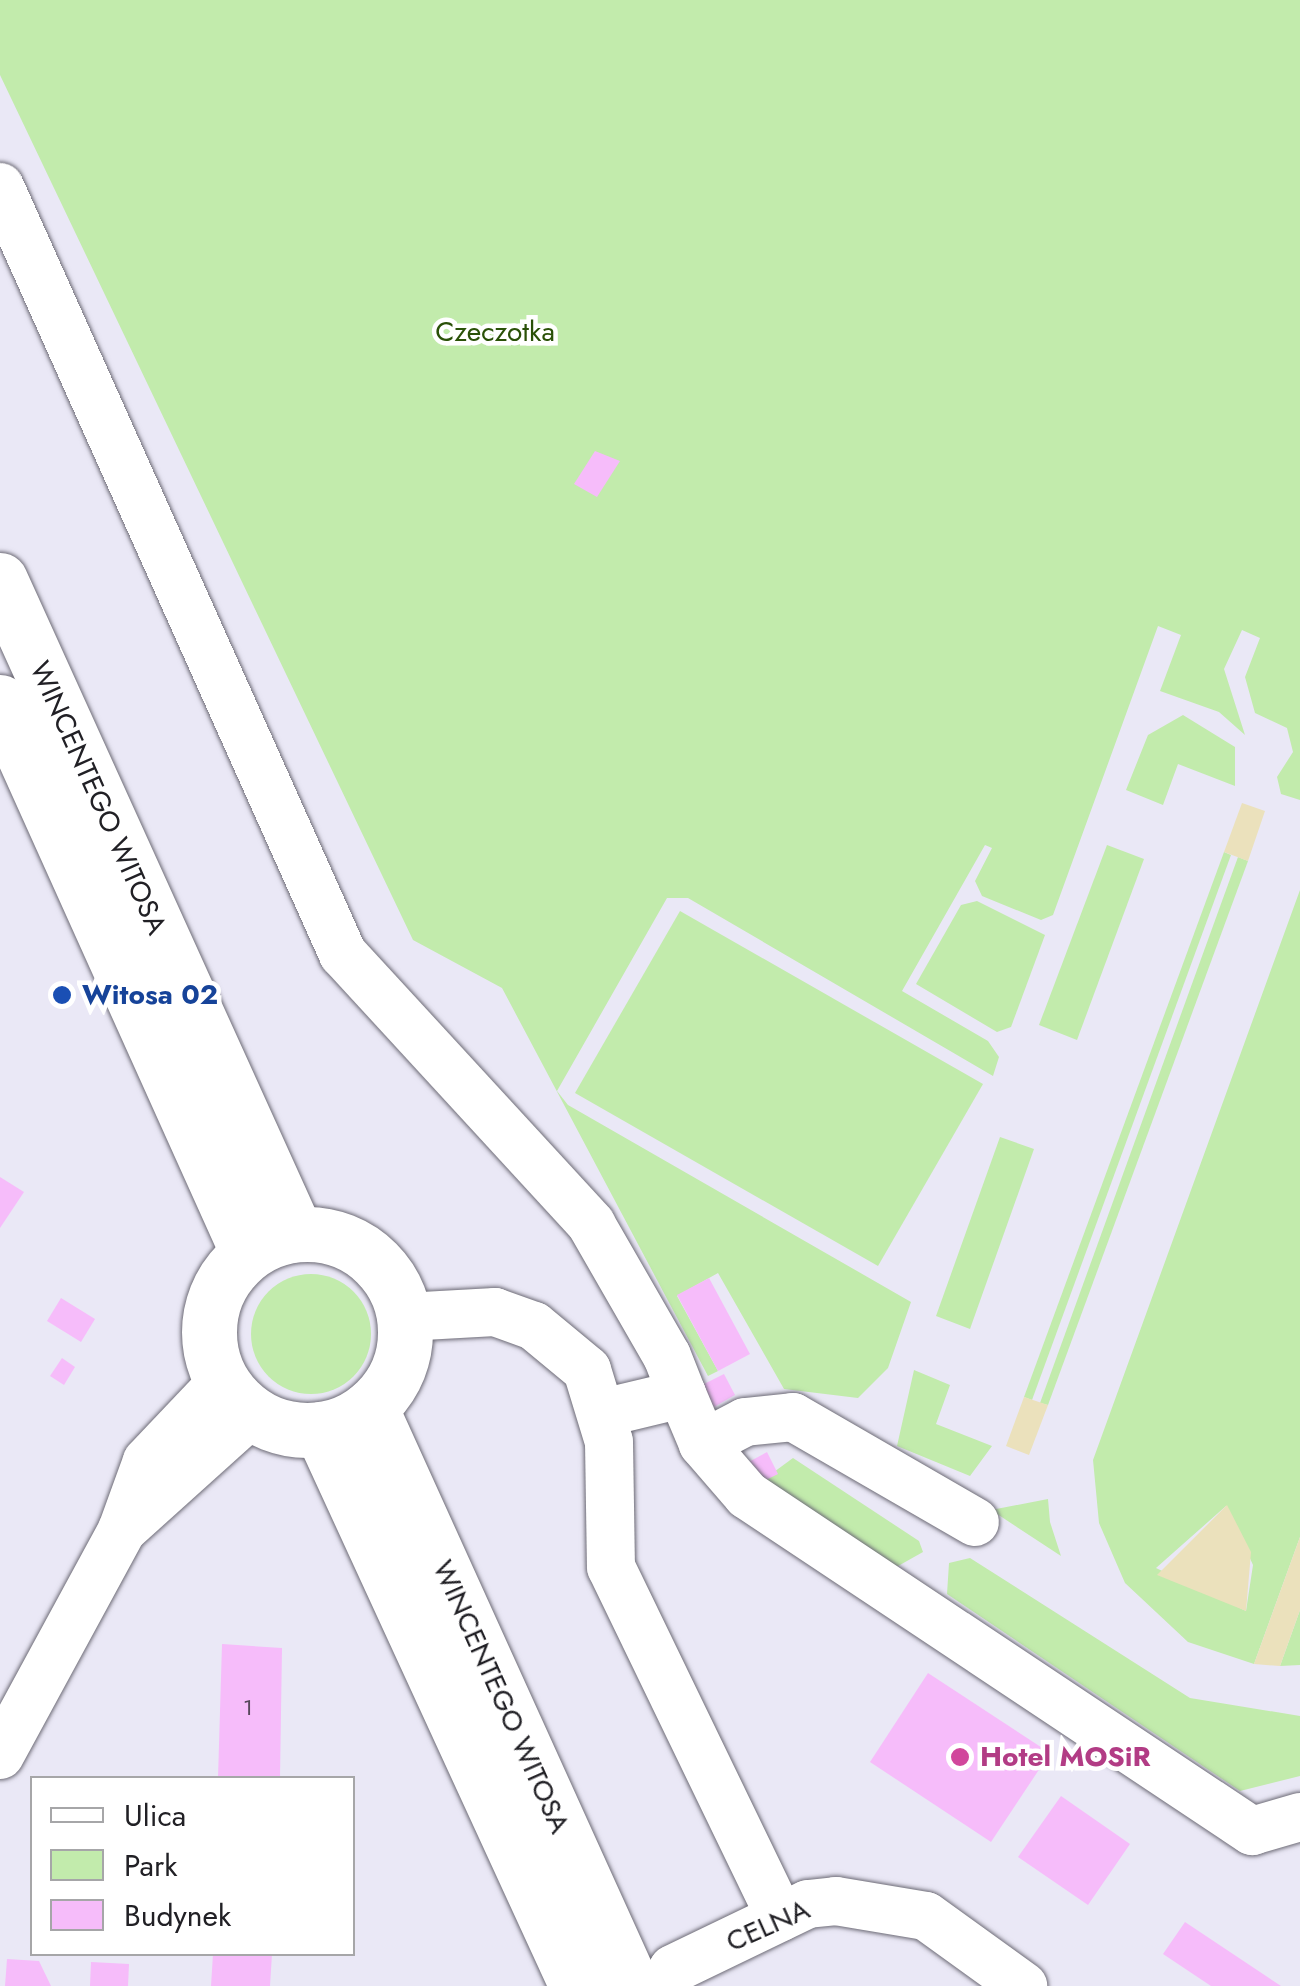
<!DOCTYPE html>
<html>
<head>
<meta charset="utf-8">
<style>
	body { margin:0 }
	#map { position:relative; width:1300px; height:1986px; overflow:hidden; background:#eae8f6; font-family:Jost,sans-serif }
	div>[style] { position:absolute }
	[style*='--x'] { left:calc(var(--x)*1px); top:calc(var(--y)*1px); width:calc(var(--w)*1px); rotate:calc(var(--a)*1deg) }
	.green>* { inset:0; background:#c2ebac }
	.round { border-radius:50% }
	.sand>* { inset:0; background:#ebe1bc }
	.building>* { inset:0; background:#f6bcfa }
	.roads { filter:drop-shadow(0 0 2px #6d6b76) drop-shadow(0 0 2px #6d6b76) }
	.minor>* { height:48px; margin:-24px; padding:0 24px; transform-origin:24px; border-radius:24px; background:#fff }
	.major>* { height:55px; margin:-27.5px; padding:0 27.5px; transform-origin:27.5px; border-radius:27.5px; background:#fff }
	.major>.ring { margin:-27.5px; padding:0; box-sizing:content-box; background:none; border:55px solid #fff; border-radius:50% }
	.dots>* { width:28px; height:28px; translate:-50% -50%; box-sizing:border-box; border:5px solid #fff; border-radius:50% }
	span { translate:-50% -50%; white-space:nowrap; text-align:center; line-height:1.15; -webkit-text-stroke:9px #fff; paint-order:stroke }
	.number-label { font-size:22px; color:#56475a }
	.number-label span { -webkit-text-stroke-width:0 }
	.park-label { font-size:28px; color:#2a5108 }
	.street-label { font-size:28px; color:#212025 }
	.transit-label { font-size:28px; color:#164399; font-weight:700 }
	.left { translate:0 -50%; text-align:left }
	.hotel-label { font-size:28px; color:#b23c85; font-weight:700 }
	.legend { position:absolute; left:30px; top:1776px; width:325px; height:180px; box-sizing:border-box; background:#fff; border:2px solid #a6a6a8; margin:0; padding:12px 18px; list-style:none; font-size:30px; color:#212025 }
	.legend li { display:flex; align-items:center; gap:20px; height:50px }
	.legend b { width:50px; border:2px solid #a6a6a8 }
</style>
</head>
<body>
<div id="map">
	<div class="green">
		<div style="clip-path:polygon(0 0,1300px 0,1300px 800px,1281px 794px,1277px 777px,1293px 752px,1287px 728px,1255px 713px,1245px 677px,1260px 638px,1242px 630px,1224px 669px,1245px 735px,1219px 712px,1160px 691px,1181px 635px,1158px 626px,1053px 915px,1041px 920px,982px 896px,975px 881px,992px 848px,985px 845px,902px 991px,988px 1041px,999px 1057px,993px 1076px,688px 898px,667px 898px,557px 1091px,568px 1105px,911px 1302px,888px 1368px,858px 1398px,784px 1389px,718px 1273px,677px 1296px,718px 1371px,708px 1376px,502px 988px,413px 940px,0 75px)"></div>
		<div style="clip-path:polygon(1183px 715px,1235px 747px,1235px 786px,1178px 764px,1163px 805px,1126px 790px,1148px 735px)"></div>
		<div style="clip-path:polygon(1107px 845px,1144px 859px,1077px 1040px,1039px 1025px)"></div>
		<div style="clip-path:polygon(1224px 852px,1231px 855px,1032px 1400px,1024px 1397px)"></div>
		<div style="clip-path:polygon(1238px 857px,1248px 861px,1048px 1405px,1040px 1403px)"></div>
		<div style="clip-path:polygon(evenodd,1300px 890px,1300px 1537px,1254px 1664px,1188px 1642px,1125px 1583px,1099px 1523px,1093px 1460px,1300px 890px,1226px 1506px,1253px 1565px,1246px 1611px,1156px 1568px,1226px 1506px)"></div>
		<div style="clip-path:polygon(977px 901px,1045px 935px,1011px 1027px,997px 1032px,916px 984px,961px 905px)"></div>
		<div style="clip-path:polygon(680px 911px,983px 1084px,878px 1266px,575px 1093px)"></div>
		<div style="clip-path:polygon(1000px 1137px,1034px 1149px,970px 1329px,936px 1316px)"></div>
		<div class="round" style="left:251px;top:1274px;width:120px;height:120px"></div>
		<div style="clip-path:polygon(914px 1370px,950px 1385px,936px 1424px,992px 1446px,970px 1476px,897px 1446px)"></div>
		<div style="clip-path:polygon(793px 1458px,919px 1541px,923px 1552px,891px 1570px,752px 1488px)"></div>
		<div style="clip-path:polygon(1048px 1499px,1050px 1522px,1061px 1556px,991px 1510px)"></div>
		<div style="clip-path:polygon(970px 1558px,1190px 1698px,1300px 1716px,1300px 1776px,1240px 1791px,947px 1594px,949px 1563px)"></div>
		<div style="clip-path:polygon(1300px 1610px,1300px 1665px,1280px 1666px)"></div>
	</div>
	<div class="sand">
		<div style="clip-path:polygon(1242px 803px,1265px 811px,1248px 861px,1224px 852px)"></div>
		<div style="clip-path:polygon(1024px 1397px,1048px 1405px,1029px 1455px,1006px 1446px)"></div>
		<div style="clip-path:polygon(1227px 1505px,1251px 1552px,1246px 1611px,1157px 1575px)"></div>
		<div style="clip-path:polygon(1300px 1537px,1300px 1610px,1280px 1666px,1254px 1664px)"></div>
	</div>
	<div class="building">
		<div style="clip-path:polygon(595px 451px,620px 461px,597px 497px,574px 484px)"></div>
		<div style="clip-path:polygon(0 1177px,24px 1192px,0 1228px)"></div>
		<div style="clip-path:polygon(709px 1278px,750px 1354px,718px 1371px,677px 1295px)"></div>
		<div style="clip-path:polygon(61px 1298px,95px 1319px,81px 1342px,47px 1321px)"></div>
		<div style="clip-path:polygon(62px 1358px,75px 1367px,64px 1385px,50px 1376px)"></div>
		<div style="clip-path:polygon(724px 1374px,735px 1395px,714px 1407px,702px 1385px)"></div>
		<div style="clip-path:polygon(767px 1452px,778px 1474px,756px 1485px,745px 1464px)"></div>
		<div style="clip-path:polygon(222px 1644px,282px 1648px,280px 1778px,218px 1778px)"></div>
		<div style="clip-path:polygon(928px 1673px,1050px 1753px,991px 1842px,870px 1762px)"></div>
		<div style="clip-path:polygon(1061px 1796px,1130px 1844px,1088px 1905px,1018px 1857px)"></div>
		<div style="clip-path:polygon(1185px 1922px,1281px 1986px,1211px 1986px,1163px 1954px)"></div>
		<div style="clip-path:polygon(213px 1954px,272px 1954px,270px 1986px,211px 1986px)"></div>
		<div style="clip-path:polygon(7px 1959px,39px 1961px,51px 1986px,5px 1986px)"></div>
		<div style="clip-path:polygon(91px 1962px,129px 1964px,128px 1986px,90px 1986px)"></div>
	</div>
	<div class="roads">
		<div class="minor">
			<div style="--x:0;--y:187;--w:840;--a:65.91"></div>
			<div style="--x:343;--y:954;--w:367;--a:47.4"></div>
			<div style="--x:591;--y:1224;--w:152;--a:60.1"></div>
			<div style="--x:667;--y:1356;--w:41;--a:68.5"></div>
			<div style="--x:682;--y:1394;--w:81;--a:166.5"></div>
			<div style="--x:405;--y:1317;--w:90;--a:-3.2"></div>
			<div style="--x:495;--y:1312;--w:41;--a:19.7"></div>
			<div style="--x:534;--y:1326;--w:69;--a:39.7"></div>
			<div style="--x:587;--y:1370;--w:75;--a:73"></div>
			<div style="--x:609;--y:1442;--w:125;--a:89.1"></div>
			<div style="--x:611;--y:1567;--w:389;--a:64.2"></div>
			<div style="--x:682;--y:1394;--w:54;--a:67.2"></div>
			<div style="--x:703;--y:1444;--w:67;--a:49.2"></div>
			<div style="--x:747;--y:1495;--w:607;--a:33.64"></div>
			<div style="--x:1252;--y:1831;--w:50;--a:-16.3"></div>
			<div style="--x:703;--y:1444;--w:47;--a:-27.6"></div>
			<div style="--x:745;--y:1422;--w:48;--a:-5.9"></div>
			<div style="--x:793;--y:1417;--w:210;--a:30"></div>
			<div style="--x:122;--y:1530;--w:175;--a:-42"></div>
			<div style="--x:0;--y:1755;--w:256;--a:-61.5"></div>
			<div style="--x:122;--y:1530;--w:73;--a:-70.1"></div>
			<div style="--x:147;--y:1461;--w:109;--a:-46.5"></div>
			<div style="--x:662;--y:1986;--w:20;--a:-57"></div>
			<div style="--x:673;--y:1969;--w:150;--a:-25.7"></div>
			<div style="--x:808;--y:1904;--w:28;--a:-6"></div>
			<div style="--x:836;--y:1901;--w:91;--a:9.5"></div>
			<div style="--x:926;--y:1916;--w:120;--a:35.8"></div>
		</div>
		<div class="major">
			<div style="--x:0;--y:580;--w:718;--a:65.65"></div>
			<div style="--x:0;--y:702;--w:604;--a:65.77"></div>
			<div class="ring" style="left:209px;top:1234px;width:141px;height:141px"></div>
			<div style="--x:370;--y:1407;--w:636;--a:65.65"></div>
			<div style="--x:321;--y:1429;--w:613;--a:65.32"></div>
		</div>
	</div>
	<div class="dots">
		<div style="left:62px;top:995px;background:#1a4fb4"></div>
		<div style="left:960px;top:1757px;background:#d1479c"></div>
	</div>
	<div class="number-label">
		<span style="left:248px;top:1708px">1</span>
	</div>
	<div class="park-label">
		<span style="left:495px;top:332px">Czeczotka</span>
	</div>
	<div class="street-label">
		<span style="left:98px;top:798px;rotate:66deg">WINCENTEGO WITOSA</span>
		<span style="left:501px;top:1697px;rotate:66deg">WINCENTEGO WITOSA</span>
		<span style="left:768px;top:1926px;rotate:-24deg">CELNA</span>
	</div>
	<div class="transit-label">
		<span class="left" style="left:82px;top:995px">Witosa 02</span>
	</div>
	<div class="hotel-label">
		<span class="left" style="left:980px;top:1757px">Hotel MOSiR</span>
	</div>
	<ul class="legend">
	<li><b style="height:12px;background:#fff"></b>Ulica</li>
	<li><b style="height:28px;background:#c2ebac"></b>Park</li>
	<li><b style="height:28px;background:#f6bcfa"></b>Budynek</li>
	</ul>
</div>
</body>
</html>
